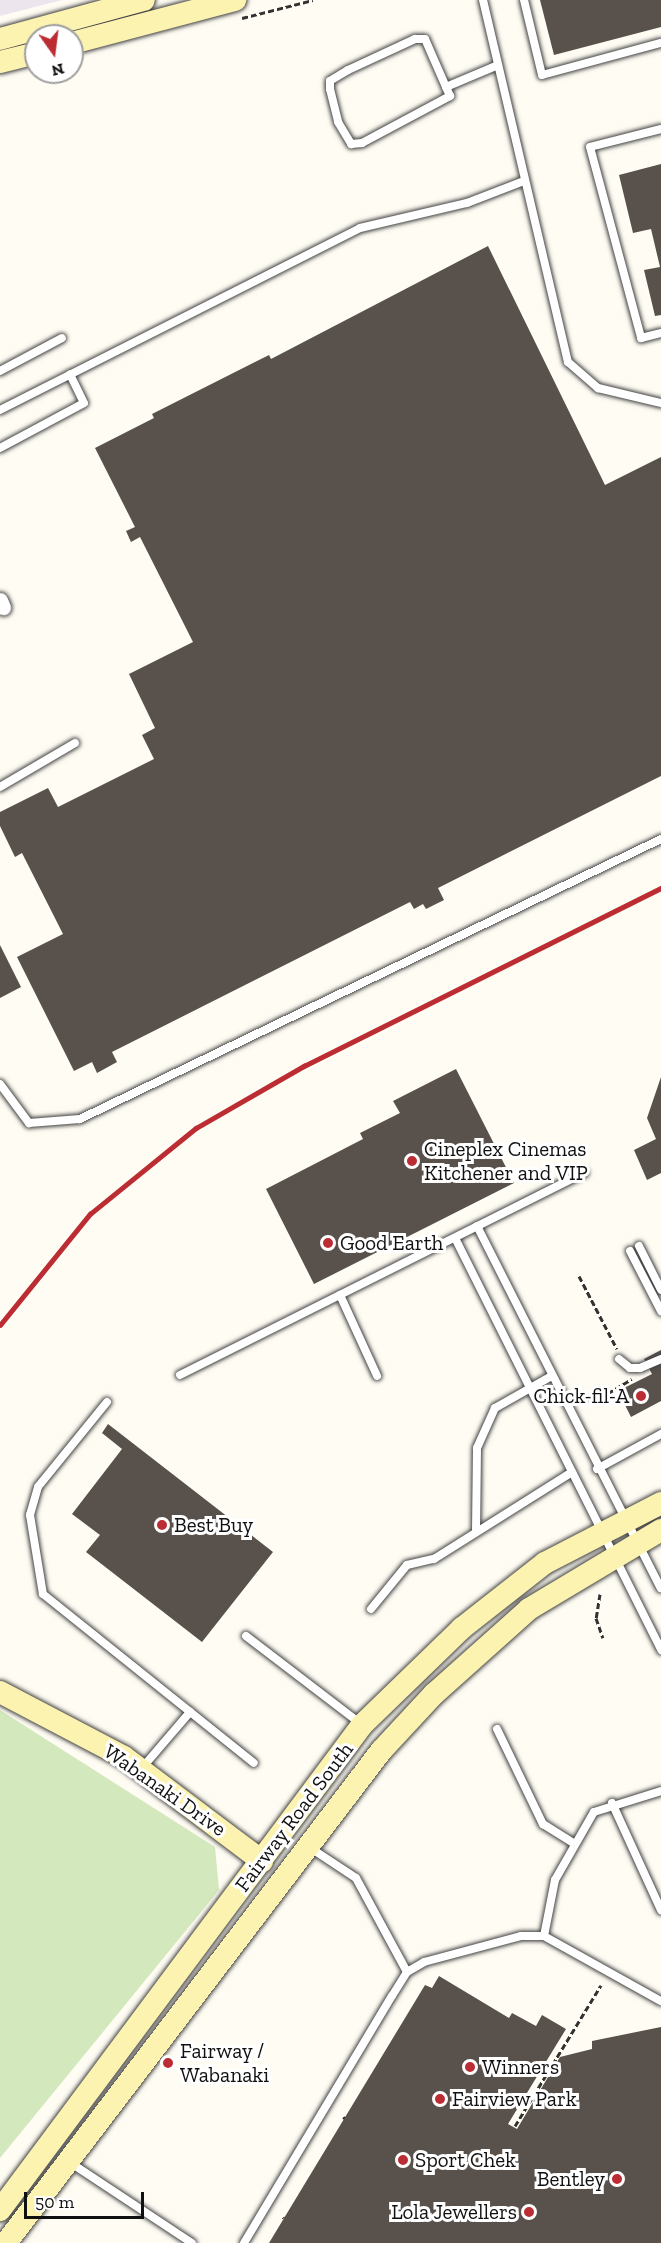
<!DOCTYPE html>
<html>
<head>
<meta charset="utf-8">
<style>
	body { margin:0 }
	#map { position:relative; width:661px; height:2243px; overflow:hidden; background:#fefcf3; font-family:"Zilla Slab",serif }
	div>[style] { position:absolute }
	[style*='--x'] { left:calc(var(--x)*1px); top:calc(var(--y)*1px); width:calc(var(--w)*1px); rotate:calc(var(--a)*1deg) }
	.industrial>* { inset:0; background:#ede5ee }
	.green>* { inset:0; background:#d4e8bd }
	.building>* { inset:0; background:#58514c }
	.path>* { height:3px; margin-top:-1.5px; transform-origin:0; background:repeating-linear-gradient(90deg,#323232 0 6px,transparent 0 9px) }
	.roads { filter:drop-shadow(0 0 2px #434343) drop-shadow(0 0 2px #434343) }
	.lane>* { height:8px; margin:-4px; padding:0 4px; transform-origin:4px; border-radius:4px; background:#fff }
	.street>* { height:15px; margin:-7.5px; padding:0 7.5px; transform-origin:7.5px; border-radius:7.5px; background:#fff }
	.secondary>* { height:22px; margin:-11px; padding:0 11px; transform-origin:11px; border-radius:11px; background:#fcf3b1 }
	.rail>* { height:4.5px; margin:-2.25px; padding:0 2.25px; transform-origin:2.25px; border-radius:2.25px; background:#bb2c33 }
	.dots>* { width:16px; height:16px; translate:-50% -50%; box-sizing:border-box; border:3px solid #fff; border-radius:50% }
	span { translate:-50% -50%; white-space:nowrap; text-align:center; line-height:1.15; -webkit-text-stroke:6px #fff; paint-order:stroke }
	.poi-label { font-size:21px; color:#101010 }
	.left { translate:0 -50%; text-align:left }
	.right { translate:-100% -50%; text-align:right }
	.street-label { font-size:21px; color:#101010 }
	.north { position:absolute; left:24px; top:24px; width:60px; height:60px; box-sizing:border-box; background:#fff; border:2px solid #9f9f9f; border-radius:50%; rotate:166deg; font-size:16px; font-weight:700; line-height:24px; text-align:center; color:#101010 }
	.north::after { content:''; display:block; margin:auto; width:21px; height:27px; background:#bb2c33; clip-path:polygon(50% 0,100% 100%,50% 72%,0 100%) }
	.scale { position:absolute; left:24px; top:2192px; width:120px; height:27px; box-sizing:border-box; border:3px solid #101010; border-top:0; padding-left:8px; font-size:18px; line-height:21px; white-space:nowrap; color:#101010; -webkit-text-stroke:4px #fff; paint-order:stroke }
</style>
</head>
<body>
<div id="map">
	<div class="industrial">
		<div style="clip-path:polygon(0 0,62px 0,0 16px)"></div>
	</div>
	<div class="green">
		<div style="clip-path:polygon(0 1710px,215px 1847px,219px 1890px,0 2158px)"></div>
	</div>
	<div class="building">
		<div style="clip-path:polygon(540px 0,661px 0,661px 27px,554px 55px)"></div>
		<div style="clip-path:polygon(661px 164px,661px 315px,655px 316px,644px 270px,660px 267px,651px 229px,633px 233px,619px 175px)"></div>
		<div style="clip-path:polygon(488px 246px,605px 485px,661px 457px,661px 776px,438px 888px,444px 900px,426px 909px,423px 904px,414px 909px,410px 902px,112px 1052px,117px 1062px,97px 1073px,92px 1062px,74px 1071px,17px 957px,63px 934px,22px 853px,15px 857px,0 826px,0 812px,48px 788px,58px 807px,154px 759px,142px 735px,155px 728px,129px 674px,193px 642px,140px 537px,131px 542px,126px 531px,135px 527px,95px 448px,154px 418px,152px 414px,269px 355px,271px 359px)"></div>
		<div style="clip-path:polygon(0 945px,21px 987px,0 998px)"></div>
		<div style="clip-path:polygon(456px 1069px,514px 1183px,314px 1284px,266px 1189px,363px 1139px,360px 1133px,400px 1113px,393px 1101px)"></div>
		<div style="clip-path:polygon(661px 1077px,661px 1173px,647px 1180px,634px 1150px,656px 1139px,647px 1118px)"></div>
		<div style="clip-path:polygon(661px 1350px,661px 1401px,631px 1417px,618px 1391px,652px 1374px,644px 1359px)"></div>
		<div style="clip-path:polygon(108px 1424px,273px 1552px,202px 1642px,86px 1552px,100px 1535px,72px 1514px,122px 1449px,102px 1433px)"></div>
		<div style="clip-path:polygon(439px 1976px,509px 2018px,512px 2013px,536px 2026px,542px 2015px,566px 2029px,508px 2124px,517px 2129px,560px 2057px,592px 2049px,592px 2041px,661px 2027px,661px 2243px,269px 2243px,425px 1985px,432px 1988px)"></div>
	</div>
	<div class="path">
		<div style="--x:242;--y:18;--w:73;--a:-14.2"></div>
		<div style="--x:579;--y:1276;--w:82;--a:62.5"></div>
		<div style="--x:578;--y:1401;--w:22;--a:-8"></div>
		<div style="--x:600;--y:1398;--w:37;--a:-31"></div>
		<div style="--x:600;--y:1594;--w:24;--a:99"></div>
		<div style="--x:596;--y:1618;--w:21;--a:71"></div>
		<div style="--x:343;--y:2117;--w:2;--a:27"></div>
		<div style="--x:515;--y:2126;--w:165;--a:-58.6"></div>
		<div style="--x:283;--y:2217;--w:1;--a:45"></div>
	</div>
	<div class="roads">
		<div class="lane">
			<div style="--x:483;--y:0;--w:372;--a:76.8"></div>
			<div style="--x:568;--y:362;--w:40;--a:41"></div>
			<div style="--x:598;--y:388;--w:65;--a:13.4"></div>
			<div style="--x:524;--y:0;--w:77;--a:76.5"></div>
			<div style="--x:542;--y:75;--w:123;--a:-15.1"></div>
			<div style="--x:446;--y:87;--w:52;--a:-113.6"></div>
			<div style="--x:425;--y:39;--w:10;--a:180"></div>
			<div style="--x:415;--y:39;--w:74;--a:155.2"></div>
			<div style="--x:348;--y:70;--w:21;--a:149"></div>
			<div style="--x:330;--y:81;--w:8;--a:90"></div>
			<div style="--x:330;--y:89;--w:34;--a:76"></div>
			<div style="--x:338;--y:122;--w:26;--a:59"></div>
			<div style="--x:351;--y:144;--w:11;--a:-5"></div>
			<div style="--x:362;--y:143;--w:100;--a:-28.1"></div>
			<div style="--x:450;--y:96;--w:10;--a:-114"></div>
			<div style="--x:446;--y:87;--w:56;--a:-22.9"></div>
			<div style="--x:661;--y:129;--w:73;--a:165.8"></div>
			<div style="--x:590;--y:147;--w:198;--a:75"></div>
			<div style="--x:641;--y:338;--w:21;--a:-14"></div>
			<div style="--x:0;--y:371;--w:70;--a:-28"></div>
			<div style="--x:0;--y:410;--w:403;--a:-26.8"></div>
			<div style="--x:360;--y:228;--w:110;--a:-13.2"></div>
			<div style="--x:467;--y:203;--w:61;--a:-21.1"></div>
			<div style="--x:0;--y:448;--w:95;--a:-28.2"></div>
			<div style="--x:84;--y:403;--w:32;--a:-116"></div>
			<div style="--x:0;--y:787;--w:87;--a:-30.4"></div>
			<div style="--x:0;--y:1084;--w:49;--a:53.4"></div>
			<div style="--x:29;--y:1123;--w:51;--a:-4.5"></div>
			<div style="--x:80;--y:1119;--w:645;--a:-25.73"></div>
			<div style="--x:477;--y:1226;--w:406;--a:63.1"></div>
			<div style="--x:455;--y:1238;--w:461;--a:63.4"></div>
			<div style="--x:639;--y:1246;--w:49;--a:63.4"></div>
			<div style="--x:630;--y:1251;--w:68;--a:62.7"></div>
			<div style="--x:340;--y:1295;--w:89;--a:65.4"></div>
			<div style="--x:619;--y:1359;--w:14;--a:39"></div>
			<div style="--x:630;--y:1368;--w:10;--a:0"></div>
			<div style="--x:640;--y:1368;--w:23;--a:-23"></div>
			<div style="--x:180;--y:1375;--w:452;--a:-26.6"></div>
			<div style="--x:107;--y:1402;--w:109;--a:129.1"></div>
			<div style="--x:38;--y:1487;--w:29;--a:106"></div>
			<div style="--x:30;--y:1515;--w:80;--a:80.7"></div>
			<div style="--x:43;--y:1594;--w:270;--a:38.7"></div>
			<div style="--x:597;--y:1469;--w:73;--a:-28.7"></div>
			<div style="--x:476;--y:1531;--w:83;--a:-89.3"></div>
			<div style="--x:477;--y:1448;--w:44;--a:-65.8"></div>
			<div style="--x:495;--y:1408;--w:63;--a:-29.4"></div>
			<div style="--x:371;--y:1609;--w:57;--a:-50.7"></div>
			<div style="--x:407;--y:1565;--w:28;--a:-13"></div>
			<div style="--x:434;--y:1559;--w:163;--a:-32.2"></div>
			<div style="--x:246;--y:1636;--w:145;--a:37.4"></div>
			<div style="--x:497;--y:1729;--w:106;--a:64.2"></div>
			<div style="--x:543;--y:1824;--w:36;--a:32"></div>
			<div style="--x:142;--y:1768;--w:74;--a:-49.4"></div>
			<div style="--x:612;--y:1803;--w:118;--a:65.4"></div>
			<div style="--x:309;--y:1847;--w:56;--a:33.4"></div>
			<div style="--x:356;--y:1878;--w:107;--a:61.5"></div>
			<div style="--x:544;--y:1936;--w:57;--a:-78.9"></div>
			<div style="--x:555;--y:1880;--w:78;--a:-60.2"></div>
			<div style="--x:594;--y:1812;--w:70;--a:-17.4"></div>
			<div style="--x:71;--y:2163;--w:145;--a:33.5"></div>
			<div style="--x:244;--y:2243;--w:288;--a:-59.1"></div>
			<div style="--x:392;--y:1996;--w:28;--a:-58"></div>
			<div style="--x:407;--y:1972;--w:20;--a:-30"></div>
			<div style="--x:424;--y:1962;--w:100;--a:-15"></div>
			<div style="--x:521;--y:1936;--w:23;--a:0"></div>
			<div style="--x:544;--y:1936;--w:134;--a:29.1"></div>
		</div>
		<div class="street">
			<div style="--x:0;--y:600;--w:8;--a:67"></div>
		</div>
		<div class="secondary">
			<div style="--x:0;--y:39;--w:149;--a:-15.2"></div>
			<div style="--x:72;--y:43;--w:169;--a:-14.8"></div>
			<div style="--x:0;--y:62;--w:37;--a:-14"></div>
			<div style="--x:0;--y:1692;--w:140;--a:27.7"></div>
			<div style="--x:124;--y:1757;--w:173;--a:37"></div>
			<div style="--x:0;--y:2210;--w:605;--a:-53.26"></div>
			<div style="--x:362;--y:1725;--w:139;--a:-44.1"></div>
			<div style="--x:462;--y:1628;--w:105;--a:-38.1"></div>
			<div style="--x:545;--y:1563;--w:131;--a:-27.3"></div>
			<div style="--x:6;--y:2243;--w:619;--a:-52.69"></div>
			<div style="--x:381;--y:1751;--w:78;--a:-47.1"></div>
			<div style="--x:434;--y:1694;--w:127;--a:-41.8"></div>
			<div style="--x:529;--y:1609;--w:154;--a:-30.9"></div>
		</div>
	</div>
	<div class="rail">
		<div style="--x:0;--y:1325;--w:143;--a:-51"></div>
		<div style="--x:90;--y:1214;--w:136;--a:-39.1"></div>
		<div style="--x:196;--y:1128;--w:125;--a:-29.9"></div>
		<div style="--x:304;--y:1066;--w:399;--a:-26.5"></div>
	</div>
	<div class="dots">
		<div style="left:412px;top:1161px;background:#bb2c33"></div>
		<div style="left:328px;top:1243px;background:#bb2c33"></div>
		<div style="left:641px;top:1396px;background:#bb2c33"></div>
		<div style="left:162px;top:1525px;background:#bb2c33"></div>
		<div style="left:168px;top:2063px;background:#bb2c33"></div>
		<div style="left:470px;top:2067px;background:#bb2c33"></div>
		<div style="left:440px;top:2099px;background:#bb2c33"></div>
		<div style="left:403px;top:2160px;background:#bb2c33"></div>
		<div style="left:617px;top:2179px;background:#bb2c33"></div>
		<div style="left:529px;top:2212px;background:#bb2c33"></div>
	</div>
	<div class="poi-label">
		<span class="left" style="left:424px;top:1161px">Cineplex Cinemas<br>Kitchener and VIP</span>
		<span class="left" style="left:340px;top:1243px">Good Earth</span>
		<span class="right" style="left:629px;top:1396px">Chick-fil-A</span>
		<span class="left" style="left:174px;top:1525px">Best Buy</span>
		<span class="left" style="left:180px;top:2063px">Fairway /<br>Wabanaki</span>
		<span class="left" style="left:482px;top:2067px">Winners</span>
		<span class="left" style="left:452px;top:2099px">Fairview Park</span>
		<span class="left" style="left:415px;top:2160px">Sport Chek</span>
		<span class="right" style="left:605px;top:2179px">Bentley</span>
		<span class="right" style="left:517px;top:2212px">Lola Jewellers</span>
	</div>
	<div class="street-label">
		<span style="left:165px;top:1790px;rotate:35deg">Wabanaki Drive</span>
		<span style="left:294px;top:1817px;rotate:-53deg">Fairway Road South</span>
	</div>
	<div class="north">N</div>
	<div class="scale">50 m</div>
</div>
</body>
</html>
